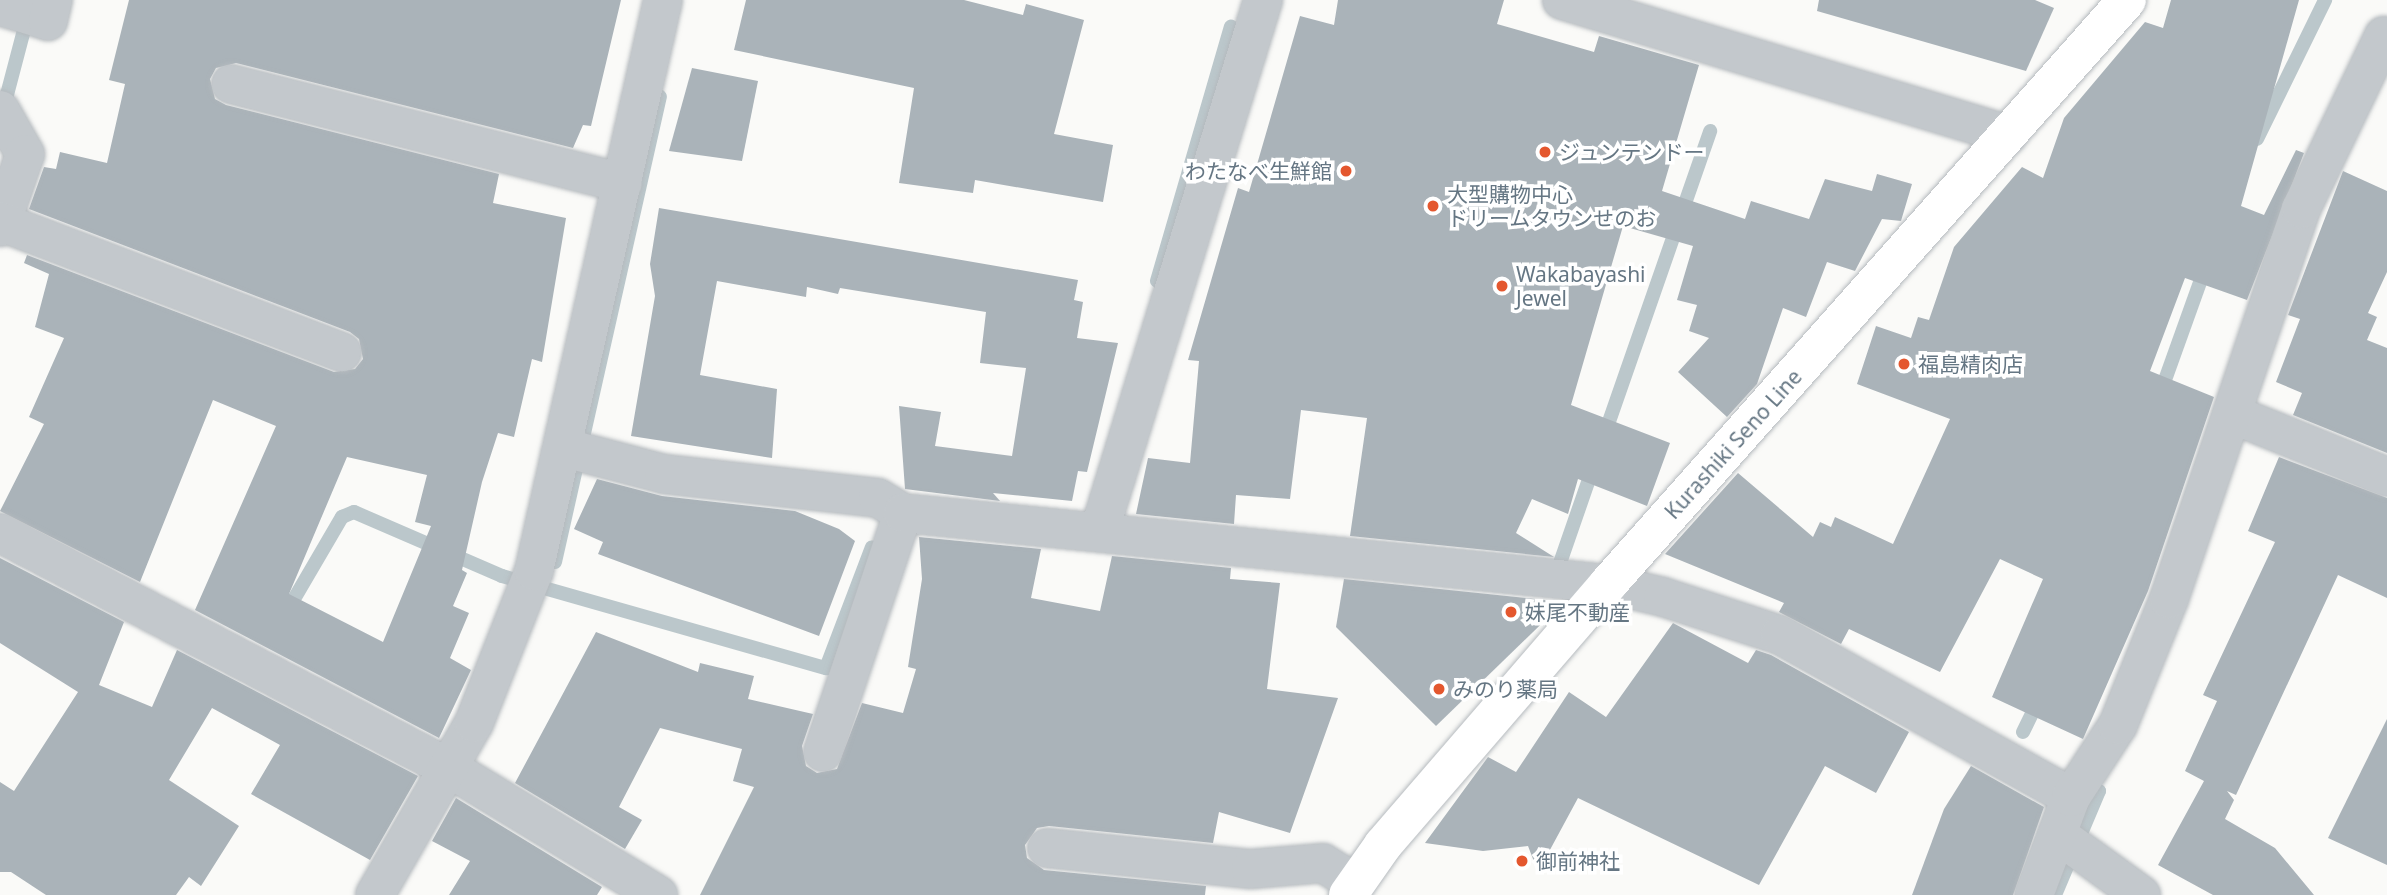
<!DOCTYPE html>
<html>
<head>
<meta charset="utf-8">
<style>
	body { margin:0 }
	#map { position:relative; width:2387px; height:895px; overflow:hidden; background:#fafaf8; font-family:"Noto Sans","Noto Sans JP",sans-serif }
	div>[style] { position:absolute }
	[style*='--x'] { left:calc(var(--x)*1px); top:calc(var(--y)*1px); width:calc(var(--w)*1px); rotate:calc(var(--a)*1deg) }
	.stream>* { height:14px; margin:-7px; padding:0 7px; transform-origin:7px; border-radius:7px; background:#bbc7cb }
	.building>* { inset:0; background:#aab3b9 }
	.roads { filter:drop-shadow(0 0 2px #b5babe) drop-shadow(0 0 2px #b5babe) }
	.minor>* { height:38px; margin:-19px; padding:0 19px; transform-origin:19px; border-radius:19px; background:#c3c8cc }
	.major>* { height:38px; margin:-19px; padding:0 19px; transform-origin:19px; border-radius:19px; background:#fff }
	.dots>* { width:19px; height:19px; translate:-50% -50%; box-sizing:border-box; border:4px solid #fff; border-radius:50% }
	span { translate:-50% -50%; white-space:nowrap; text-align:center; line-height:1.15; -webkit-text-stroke:7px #fff; paint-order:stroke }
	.poi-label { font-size:21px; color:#657683 }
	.left { translate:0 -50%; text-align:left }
	.right { translate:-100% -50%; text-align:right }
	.street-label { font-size:21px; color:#657683 }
</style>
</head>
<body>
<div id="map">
	<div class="stream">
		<div style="--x:3;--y:110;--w:98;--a:-75.3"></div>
		<div style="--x:2257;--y:139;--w:155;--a:-63.9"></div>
		<div style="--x:1157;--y:281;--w:265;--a:-73.8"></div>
		<div style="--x:2160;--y:394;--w:134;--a:-70.3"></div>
		<div style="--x:1604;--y:436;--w:323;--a:-70.8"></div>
		<div style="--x:555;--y:562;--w:477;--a:-77.3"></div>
		<div style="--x:1560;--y:563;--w:104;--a:-70.9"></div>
		<div style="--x:287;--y:611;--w:109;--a:-59.7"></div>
		<div style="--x:342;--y:517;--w:13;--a:-23"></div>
		<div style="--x:354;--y:512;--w:161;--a:23.4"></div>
		<div style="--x:502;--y:576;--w:337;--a:15.9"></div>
		<div style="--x:826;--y:668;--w:129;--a:-69.2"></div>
		<div style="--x:2023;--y:732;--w:37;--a:-64"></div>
		<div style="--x:2055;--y:895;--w:113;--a:-67.1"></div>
		<div style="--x:2099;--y:791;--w:10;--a:-151"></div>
	</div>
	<div class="building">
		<div style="clip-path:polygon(evenodd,129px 0,621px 0,591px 126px,583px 125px,573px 148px,236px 63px,216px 68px,210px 79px,215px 99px,226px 105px,499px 174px,493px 203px,566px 218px,542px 362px,532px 359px,514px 437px,498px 433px,482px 482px,462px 570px,467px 573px,453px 606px,469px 613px,450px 658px,471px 670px,439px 738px,195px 610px,276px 426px,213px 400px,140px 582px,0 511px,44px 424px,29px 417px,64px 338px,35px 327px,49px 274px,24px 263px,27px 255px,334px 372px,355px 369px,363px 359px,359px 339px,350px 332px,29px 209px,44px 167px,56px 169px,60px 152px,107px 163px,125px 84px,109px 80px,129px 0,347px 457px,427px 475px,415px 522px,431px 526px,383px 642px,289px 594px,347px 457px)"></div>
		<div style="clip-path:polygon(746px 0,964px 0,1023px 15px,1026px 4px,1084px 20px,1054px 134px,1113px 145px,1103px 202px,975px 180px,973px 193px,899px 183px,914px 88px,734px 50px)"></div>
		<div style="clip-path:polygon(1338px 0,1504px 0,1497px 24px,1594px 52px,1599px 36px,1699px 65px,1662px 191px,1745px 219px,1751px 201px,1809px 219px,1825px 179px,1872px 191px,1877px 174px,1912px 184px,1901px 221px,1882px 219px,1855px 271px,1827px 262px,1806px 317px,1783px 308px,1757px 384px,1727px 417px,1678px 372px,1709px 338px,1689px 331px,1697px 305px,1677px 300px,1693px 246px,1623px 226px,1571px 405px,1670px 443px,1647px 506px,1578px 479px,1568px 514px,1532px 499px,1516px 533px,1554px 557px,1350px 536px,1367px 418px,1301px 410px,1290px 499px,1236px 495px,1234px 524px,1136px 514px,1148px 458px,1190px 463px,1199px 361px,1188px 360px,1238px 188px,1249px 192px,1300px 16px,1334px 25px)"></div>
		<div style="clip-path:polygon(1819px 0,2035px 0,2054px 8px,2026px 71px,1817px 11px)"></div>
		<div style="clip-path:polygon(2171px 0,2299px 0,2241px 206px,2264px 215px,2296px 150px,2304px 153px,2247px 300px,2185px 278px,2150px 371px,2214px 397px,2148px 591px,2083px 739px,1992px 697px,2043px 579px,2000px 559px,1940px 672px,1849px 629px,1841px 644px,1779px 612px,1784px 603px,1665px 554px,1738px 473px,1813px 537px,1820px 522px,1831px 527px,1835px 517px,1893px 544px,1950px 419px,1857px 384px,1876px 326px,1911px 338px,1918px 317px,1929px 320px,1954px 247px,2022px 167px,2043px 178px,2064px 118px,2145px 22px,2163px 28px)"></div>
		<div style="clip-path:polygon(692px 68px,758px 81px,742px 161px,669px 151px)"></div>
		<div style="clip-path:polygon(2343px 171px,2387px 191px,2387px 272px,2368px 313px,2377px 317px,2367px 340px,2387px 348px,2387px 453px,2293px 415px,2302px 393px,2276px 382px,2300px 319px,2288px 315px)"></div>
		<div style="clip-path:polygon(659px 208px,1078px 280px,1074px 300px,1083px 302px,1077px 338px,1118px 343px,1087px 472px,1078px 471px,1072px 501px,993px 493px,1000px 501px,905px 489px,899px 406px,941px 412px,935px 446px,1012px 456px,1026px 368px,980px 363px,986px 312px,840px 288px,838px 294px,807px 287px,806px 297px,717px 281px,700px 375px,777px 389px,772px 458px,631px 436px,655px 296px,650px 264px)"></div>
		<div style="clip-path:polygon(2279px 457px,2387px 498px,2387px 598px,2338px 575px,2236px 795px,2227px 791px,2234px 800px,2225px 819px,2275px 848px,2314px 895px,2213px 895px,2158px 865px,2204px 781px,2185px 771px,2217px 701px,2203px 695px,2275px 542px,2248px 531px)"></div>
		<div style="clip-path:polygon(597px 479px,662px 496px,795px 511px,839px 529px,855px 541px,819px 636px,598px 554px,603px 542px,574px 529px)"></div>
		<div style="clip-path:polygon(919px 537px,1041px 549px,1031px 598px,1100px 611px,1112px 556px,1231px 568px,1230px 579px,1280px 583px,1267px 689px,1338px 698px,1290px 833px,1219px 812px,1213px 843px,1049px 826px,1037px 828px,1025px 845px,1027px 858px,1044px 870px,1206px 886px,1205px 895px,700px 895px,754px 787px,733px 781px,742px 749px,660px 728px,619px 807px,642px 820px,625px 849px,515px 783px,596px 632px,698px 672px,700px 663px,754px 676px,748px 699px,813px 714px,802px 746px,806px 766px,817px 773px,837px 769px,862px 703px,903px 713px,916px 669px,908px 667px,922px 579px)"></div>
		<div style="clip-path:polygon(0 558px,124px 622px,99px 685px,152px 707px,177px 650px,418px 776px,370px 860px,251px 794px,280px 745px,212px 708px,169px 780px,239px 826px,201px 886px,189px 877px,176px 895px,46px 895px,11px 872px,0 872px,0 782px,14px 791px,78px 692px,0 643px)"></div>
		<div style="clip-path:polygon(1344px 579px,1564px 602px,1436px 726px,1336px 627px)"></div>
		<div style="clip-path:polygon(1673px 623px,1748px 663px,1756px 650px,1771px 655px,1909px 732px,1876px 793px,1825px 766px,1759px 885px,1578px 798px,1538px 872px,1528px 846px,1483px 851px,1425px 843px,1488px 757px,1516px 772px,1569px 692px,1606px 717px)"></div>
		<div style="clip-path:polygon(2387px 719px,2387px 865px,2328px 838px)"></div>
		<div style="clip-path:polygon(1971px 766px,2044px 807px,2013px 895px,1912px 895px,1944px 809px)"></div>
		<div style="clip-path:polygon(456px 798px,602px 887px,597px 895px,449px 895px,470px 861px,432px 841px)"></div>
	</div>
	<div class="roads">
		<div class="minor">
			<div style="--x:1562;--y:0;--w:466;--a:16.8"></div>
			<div style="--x:0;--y:6;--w:50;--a:17.4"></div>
			<div style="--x:48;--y:21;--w:22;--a:-77"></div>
			<div style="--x:231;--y:84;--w:404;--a:14.2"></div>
			<div style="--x:0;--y:110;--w:51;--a:60.4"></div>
			<div style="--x:25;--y:154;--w:77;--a:108.9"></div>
			<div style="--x:1;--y:222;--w:365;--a:20.9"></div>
			<div style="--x:2232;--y:414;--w:167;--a:22.1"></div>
			<div style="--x:565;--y:448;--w:102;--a:14.7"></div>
			<div style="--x:664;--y:474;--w:215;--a:6.4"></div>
			<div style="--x:878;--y:498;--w:29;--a:31"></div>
			<div style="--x:1100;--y:529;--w:554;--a:-72.87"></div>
			<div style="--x:0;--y:533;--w:507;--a:27.63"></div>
			<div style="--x:449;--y:768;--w:245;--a:31.3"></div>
			<div style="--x:823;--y:752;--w:252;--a:-71.5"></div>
			<div style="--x:903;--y:513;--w:709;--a:5.75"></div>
			<div style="--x:1608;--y:584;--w:57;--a:13.3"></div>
			<div style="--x:1663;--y:597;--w:123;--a:18"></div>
			<div style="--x:1780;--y:635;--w:333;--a:29.1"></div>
			<div style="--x:2057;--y:834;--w:104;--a:36"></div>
			<div style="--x:1047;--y:848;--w:205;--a:5.9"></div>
			<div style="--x:1251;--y:869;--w:72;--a:-4.8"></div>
			<div style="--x:1323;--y:863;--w:39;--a:32"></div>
			<div style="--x:375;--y:895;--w:198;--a:-60.1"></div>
			<div style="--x:474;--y:723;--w:163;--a:-68.5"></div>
			<div style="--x:534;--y:571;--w:585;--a:-77.27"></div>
			<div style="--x:2034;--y:895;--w:105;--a:-69.3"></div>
			<div style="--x:2071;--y:797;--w:86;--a:-56.9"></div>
			<div style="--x:2118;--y:725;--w:136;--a:-68"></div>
			<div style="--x:2169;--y:599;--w:412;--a:-71.3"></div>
			<div style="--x:2301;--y:209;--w:192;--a:-64.4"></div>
		</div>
		<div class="major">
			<div style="--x:1348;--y:895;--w:61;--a:-55"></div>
			<div style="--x:1383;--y:845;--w:345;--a:-49.2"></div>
			<div style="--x:1608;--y:584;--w:781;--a:-48.37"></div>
		</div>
	</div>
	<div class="dots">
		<div style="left:1545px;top:152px;background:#e4572e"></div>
		<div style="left:1346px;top:171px;background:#e4572e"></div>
		<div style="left:1433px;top:206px;background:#e4572e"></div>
		<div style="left:1502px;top:286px;background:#e4572e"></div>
		<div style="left:1904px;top:364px;background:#e4572e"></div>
		<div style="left:1511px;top:612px;background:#e4572e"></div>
		<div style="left:1439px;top:689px;background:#e4572e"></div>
		<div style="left:1522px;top:861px;background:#e4572e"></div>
	</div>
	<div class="poi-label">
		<span class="left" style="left:1559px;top:152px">ジュンテンドー</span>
		<span class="right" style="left:1332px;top:171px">わたなべ生鮮館</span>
		<span class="left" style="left:1447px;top:206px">大型購物中心<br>ドリームタウンせのお</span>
		<span class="left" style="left:1516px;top:286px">Wakabayashi<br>Jewel</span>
		<span class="left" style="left:1918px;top:364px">福島精肉店</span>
		<span class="left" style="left:1525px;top:612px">妹尾不動産</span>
		<span class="left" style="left:1453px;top:689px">みのり薬局</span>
		<span class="left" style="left:1536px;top:861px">御前神社</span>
	</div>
	<div class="street-label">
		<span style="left:1733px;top:444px;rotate:-48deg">Kurashiki Seno Line</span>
	</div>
</div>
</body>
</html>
